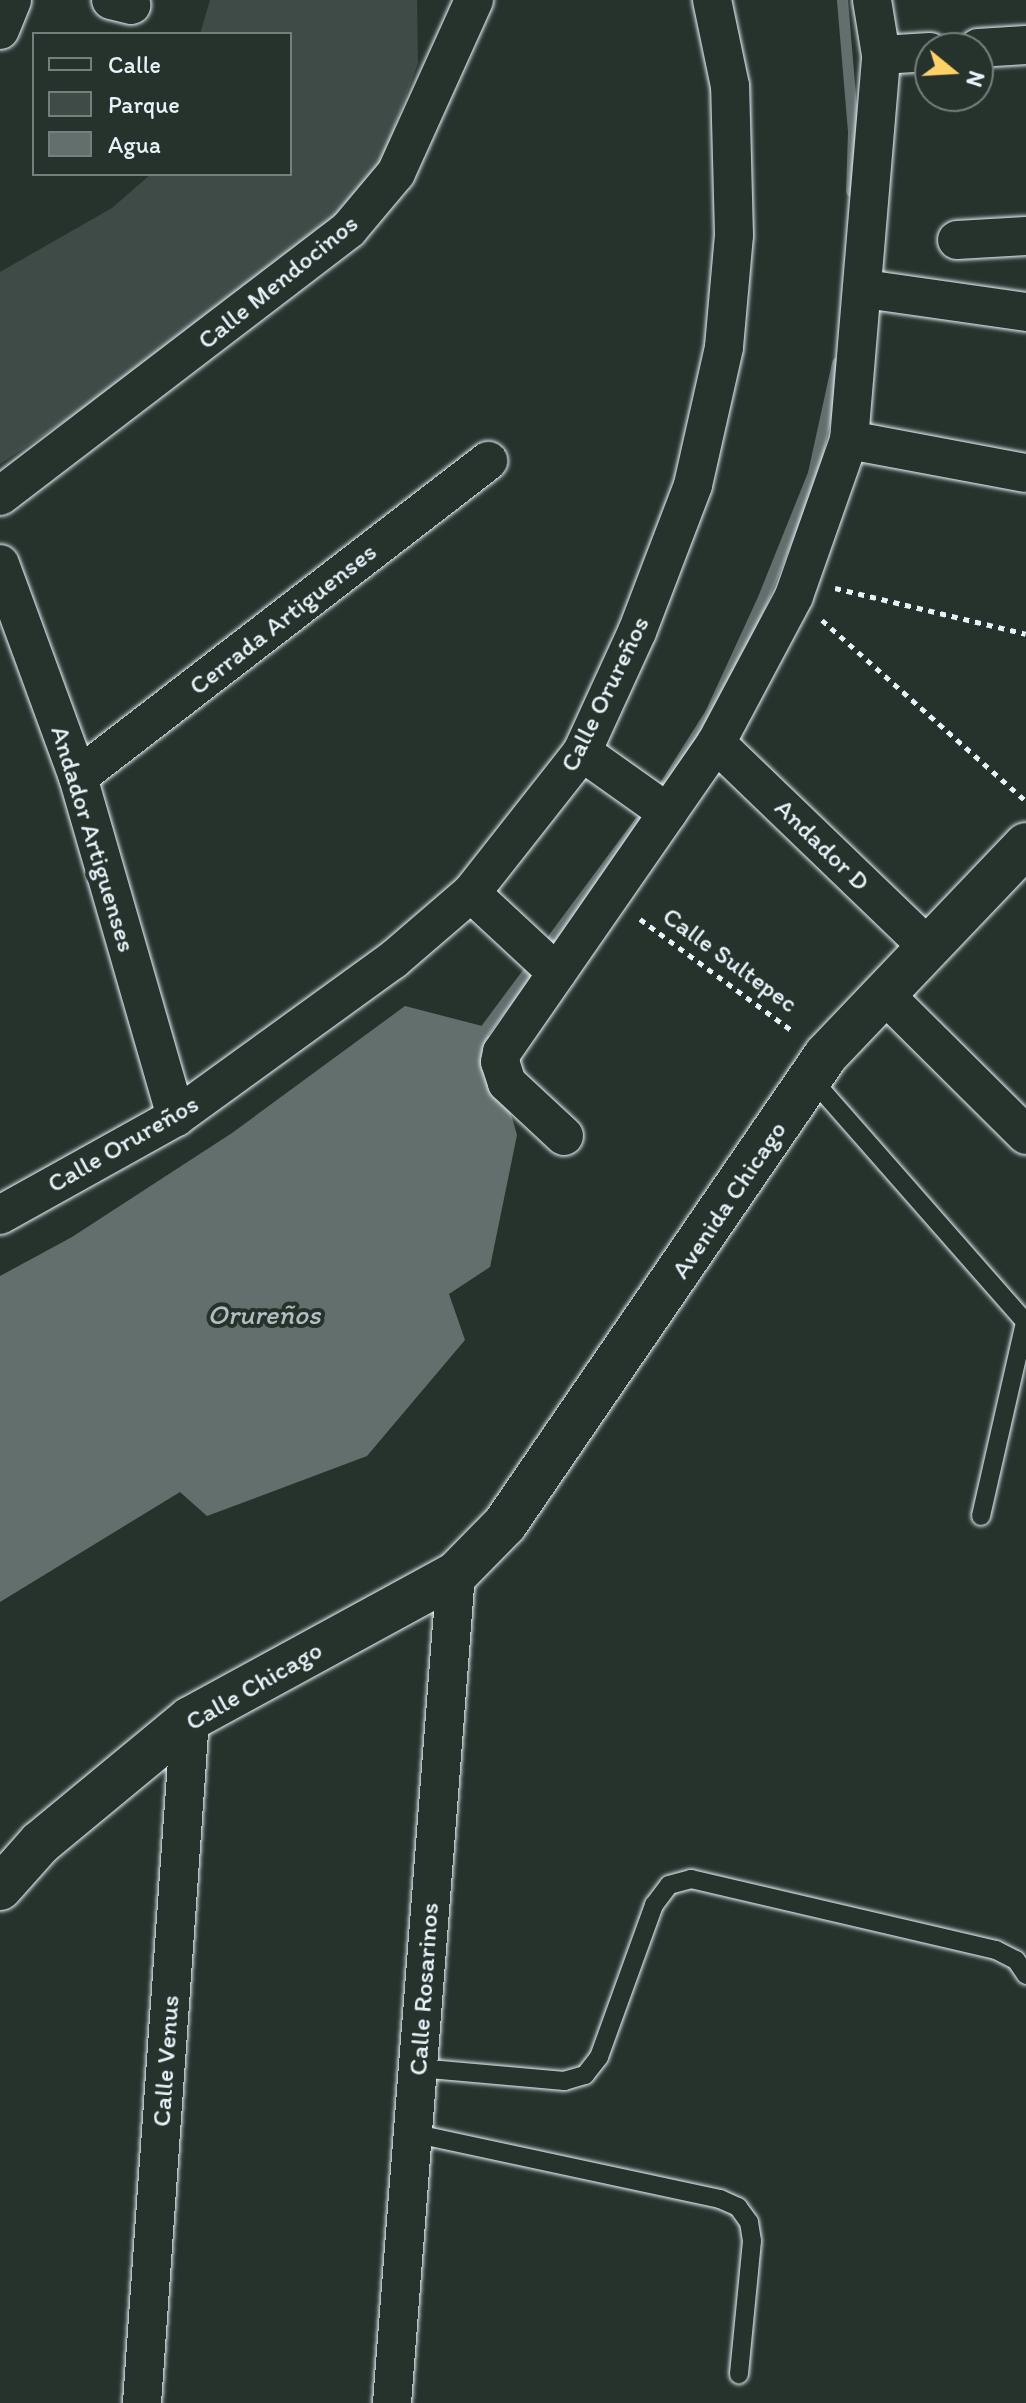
<!DOCTYPE html>
<html>
<head>
<meta charset="utf-8">
<style>
	body { margin:0 }
	#map { position:relative; width:1026px; height:2403px; overflow:hidden; background:#26332d; font-family:Itim,sans-serif }
	div>[style] { position:absolute }
	[style*='--x'] { left:calc(var(--x)*1px); top:calc(var(--y)*1px); width:calc(var(--w)*1px); rotate:calc(var(--a)*1deg) }
	.green>* { inset:0; background:#3e4b47 }
	.water>* { inset:0; background:#636f6d }
	.stream>* { height:11px; margin:-5.5px; padding:0 5.5px; transform-origin:5.5px; border-radius:5.5px; background:#636f6d }
	.path>* { height:5px; margin-top:-2.5px; transform-origin:0; background:repeating-linear-gradient(90deg,#e8f1f8 0 6px,transparent 0 12px) }
	.roads { filter:drop-shadow(0 0 2px #e8f1f8) drop-shadow(0 0 2px #e8f1f8) }
	.service>* { height:18px; margin:-9px; padding:0 9px; transform-origin:9px; border-radius:9px; background:#26332d }
	.minor>* { height:38px; margin:-19px; padding:0 19px; transform-origin:19px; border-radius:19px; background:#26332d }
	.tertiary>* { height:44px; margin:-22px; padding:0 22px; transform-origin:22px; border-radius:22px; background:#26332d }
	span { translate:-50% -50%; white-space:nowrap; text-align:center; line-height:1.15; -webkit-text-stroke:8px #26332d; paint-order:stroke }
	.street-label { font-size:26px; color:#e8f1f8 }
	.water-label { font-size:28px; color:#b3bdc0; font-style:italic }
	.legend { position:absolute; left:32px; top:32px; width:260px; height:144px; box-sizing:border-box; background:#26332d; border:2px solid #747f7e; margin:0; padding:10px 14px; list-style:none; font-size:24px; color:#e8f1f8 }
	.legend li { display:flex; align-items:center; gap:16px; height:40px }
	.legend b { width:40px; border:2px solid #747f7e }
	.north { position:absolute; left:914px; top:32px; width:80px; height:80px; box-sizing:border-box; background:#26332d; border:2px solid #747f7e; border-radius:50%; rotate:108deg; font-size:22px; font-weight:700; line-height:32px; text-align:center; color:#e8f1f8 }
	.north::after { content:''; display:block; margin:auto; width:28px; height:36px; background:#ffd166; clip-path:polygon(50% 0,100% 100%,50% 72%,0 100%) }
</style>
</head>
<body>
<div id="map">
	<div class="green">
		<div style="clip-path:polygon(210px 0,417px 0,418px 63px,374px 183px,206px 328px,0 464px,0 272px,112px 208px,151px 174px,290px 174px,290px 34px,200px 34px)"></div>
	</div>
	<div class="water">
		<div style="clip-path:polygon(405px 1006px,486px 1027px,517px 1135px,490px 1267px,449px 1294px,465px 1340px,367px 1456px,207px 1516px,180px 1492px,0 1602px,0 1276px,72px 1237px,232px 1133px)"></div>
	</div>
	<div class="stream">
		<div style="--x:842;--y:0;--w:132;--a:85.2"></div>
		<div style="--x:853;--y:132;--w:59;--a:91.9"></div>
		<div style="--x:660;--y:792;--w:93;--a:-57.7"></div>
		<div style="--x:710;--y:713;--w:124;--a:-65.3"></div>
		<div style="--x:762;--y:600;--w:137;--a:-68.1"></div>
		<div style="--x:813;--y:473;--w:113;--a:-77.7"></div>
		<div style="--x:480;--y:1036;--w:267;--a:-53.4"></div>
	</div>
	<div class="path">
		<div style="--x:835;--y:588;--w:196;--a:13.5"></div>
		<div style="--x:822;--y:620;--w:273;--a:41.6"></div>
		<div style="--x:640;--y:919;--w:191;--a:36.3"></div>
	</div>
	<div class="roads">
		<div class="service">
			<div style="--x:811;--y:1078;--w:326;--a:48.7"></div>
			<div style="--x:981;--y:1516;--w:199;--a:-77.2"></div>
			<div style="--x:418;--y:2068;--w:147;--a:5.1"></div>
			<div style="--x:564;--y:2081;--w:22;--a:-16"></div>
			<div style="--x:585;--y:2075;--w:23;--a:-52"></div>
			<div style="--x:599;--y:2057;--w:162;--a:-70.1"></div>
			<div style="--x:654;--y:1905;--w:25;--a:-53"></div>
			<div style="--x:669;--y:1885;--w:23;--a:-15"></div>
			<div style="--x:691;--y:1879;--w:313;--a:13.1"></div>
			<div style="--x:996;--y:1950;--w:22;--a:27"></div>
			<div style="--x:1016;--y:1960;--w:18;--a:56"></div>
			<div style="--x:412;--y:2133;--w:315;--a:12.1"></div>
			<div style="--x:720;--y:2199;--w:20;--a:24"></div>
			<div style="--x:738;--y:2207;--w:19;--a:54"></div>
			<div style="--x:749;--y:2222;--w:19;--a:81"></div>
			<div style="--x:752;--y:2241;--w:134;--a:95.6"></div>
		</div>
		<div class="minor">
			<div style="--x:111;--y:0;--w:21;--a:14"></div>
			<div style="--x:0;--y:30;--w:32;--a:-68"></div>
			<div style="--x:978;--y:48;--w:48;--a:-3.6"></div>
			<div style="--x:881;--y:55;--w:49;--a:-3.5"></div>
			<div style="--x:957;--y:240;--w:69;--a:-3.3"></div>
			<div style="--x:865;--y:289;--w:163;--a:8.1"></div>
			<div style="--x:849;--y:440;--w:180;--a:10.6"></div>
			<div style="--x:0;--y:496;--w:439;--a:-37.4"></div>
			<div style="--x:349;--y:229;--w:73;--a:-50"></div>
			<div style="--x:396;--y:173;--w:190;--a:-65.7"></div>
			<div style="--x:0;--y:564;--w:227;--a:69.9"></div>
			<div style="--x:78;--y:777;--w:354;--a:73.9"></div>
			<div style="--x:716;--y:743;--w:294;--a:43.9"></div>
			<div style="--x:582;--y:752;--w:105;--a:35.3"></div>
			<div style="--x:78;--y:777;--w:518;--a:-37.62"></div>
			<div style="--x:471;--y:893;--w:117;--a:42.9"></div>
			<div style="--x:884;--y:994;--w:200;--a:44.8"></div>
			<div style="--x:564;--y:1136;--w:78;--a:-137.1"></div>
			<div style="--x:507;--y:1083;--w:22;--a:-108"></div>
			<div style="--x:500;--y:1062;--w:10;--a:-79"></div>
			<div style="--x:502;--y:1052;--w:376;--a:-55.3"></div>
			<div style="--x:716;--y:743;--w:166;--a:-62"></div>
			<div style="--x:794;--y:596;--w:165;--a:-70.6"></div>
			<div style="--x:849;--y:440;--w:386;--a:-85.2"></div>
			<div style="--x:881;--y:55;--w:56;--a:-99.3"></div>
			<div style="--x:0;--y:1215;--w:201;--a:-29.1"></div>
			<div style="--x:176;--y:1117;--w:268;--a:-35.9"></div>
			<div style="--x:393;--y:960;--w:103;--a:-40.7"></div>
			<div style="--x:471;--y:893;--w:179;--a:-51.8"></div>
			<div style="--x:582;--y:752;--w:132;--a:-65.4"></div>
			<div style="--x:637;--y:632;--w:157;--a:-69.1"></div>
			<div style="--x:693;--y:485;--w:141;--a:-77.3"></div>
			<div style="--x:724;--y:347;--w:112;--a:-84.9"></div>
			<div style="--x:734;--y:235;--w:149;--a:-91.5"></div>
			<div style="--x:730;--y:86;--w:88;--a:-101.8"></div>
			<div style="--x:142;--y:2403;--w:686;--a:-85.99"></div>
			<div style="--x:392;--y:2403;--w:831;--a:-85.59"></div>
		</div>
		<div class="tertiary">
			<div style="--x:0;--y:1888;--w:60;--a:-48.4"></div>
			<div style="--x:40;--y:1843;--w:195;--a:-39.6"></div>
			<div style="--x:190;--y:1719;--w:303;--a:-28.6"></div>
			<div style="--x:456;--y:1574;--w:70;--a:-45.6"></div>
			<div style="--x:505;--y:1524;--w:568;--a:-55.61"></div>
			<div style="--x:826;--y:1055;--w:290;--a:-46.4"></div>
		</div>
	</div>
	<div class="street-label">
		<span style="left:278px;top:282px;rotate:-39deg">Calle Mendocinos</span>
		<span style="left:283px;top:619px;rotate:-38deg">Cerrada Artiguenses</span>
		<span style="left:605px;top:694px;rotate:-64deg">Calle Orureños</span>
		<span style="left:93px;top:839px;rotate:73deg">Andador Artiguenses</span>
		<span style="left:822px;top:845px;rotate:44deg">Andador D</span>
		<span style="left:730px;top:960px;rotate:36deg">Calle Sultepec</span>
		<span style="left:123px;top:1144px;rotate:-30deg">Calle Orureños</span>
		<span style="left:729px;top:1200px;rotate:-56deg">Avenida Chicago</span>
		<span style="left:254px;top:1686px;rotate:-30deg">Calle Chicago</span>
		<span style="left:424px;top:1989px;rotate:-86deg">Calle Rosarinos</span>
		<span style="left:166px;top:2061px;rotate:-86deg">Calle Venus</span>
	</div>
	<div class="water-label">
		<span style="left:264px;top:1314px">Orureños</span>
	</div>
	<ul class="legend">
	<li><b style="height:10px;background:#26332d"></b>Calle</li>
	<li><b style="height:22px;background:#3e4b47"></b>Parque</li>
	<li><b style="height:22px;background:#636f6d"></b>Agua</li>
	</ul>
	<div class="north">N</div>
</div>
</body>
</html>
